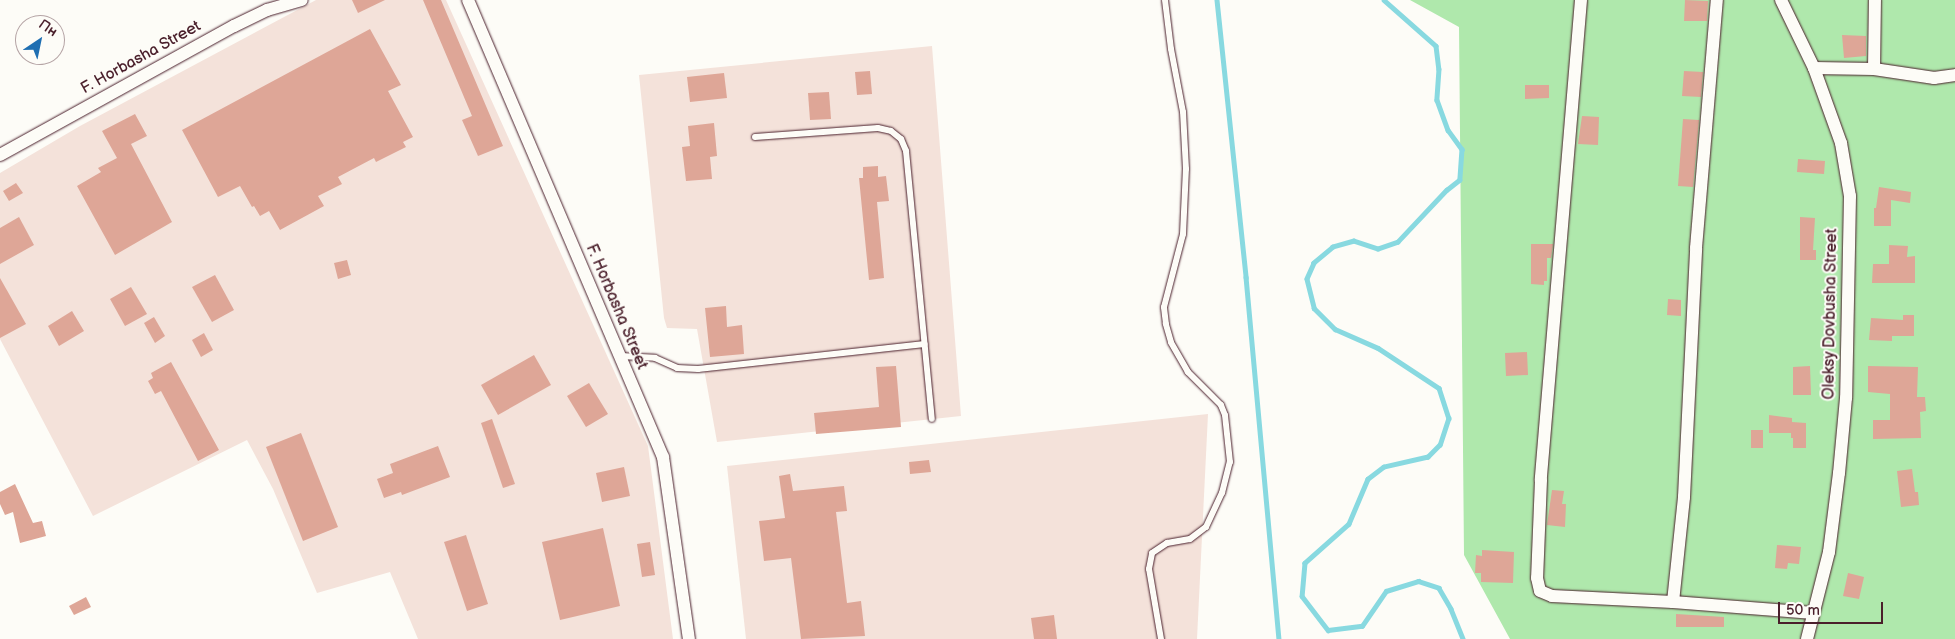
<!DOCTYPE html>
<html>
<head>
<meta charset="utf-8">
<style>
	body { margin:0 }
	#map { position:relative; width:1955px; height:639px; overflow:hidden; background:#fdfcf7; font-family:"Balsamiq Sans",sans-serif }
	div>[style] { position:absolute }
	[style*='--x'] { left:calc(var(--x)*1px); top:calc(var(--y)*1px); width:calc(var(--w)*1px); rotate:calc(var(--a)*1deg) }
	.built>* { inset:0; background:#f4e2da }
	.green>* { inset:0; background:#afe8ac }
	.stream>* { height:4.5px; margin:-2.25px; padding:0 2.25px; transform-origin:2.25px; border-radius:2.25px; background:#88d9e0 }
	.building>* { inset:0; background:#dea697 }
	.roads { filter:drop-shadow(0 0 1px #4a1f2b) drop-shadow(0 0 1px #4a1f2b) }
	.service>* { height:6px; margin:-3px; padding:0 3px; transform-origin:3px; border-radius:3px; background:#fdfcf7 }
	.minor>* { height:12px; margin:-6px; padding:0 6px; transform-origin:6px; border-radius:6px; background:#fdfcf7 }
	span { translate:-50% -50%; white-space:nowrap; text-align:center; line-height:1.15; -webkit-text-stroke:4px #fdfcf7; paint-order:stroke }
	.street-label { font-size:16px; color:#4a1f2b }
	.north { position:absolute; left:15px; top:15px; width:50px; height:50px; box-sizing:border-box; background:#fdfcf7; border:1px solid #b5a4a5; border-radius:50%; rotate:34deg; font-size:14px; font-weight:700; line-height:20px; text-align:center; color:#4a1f2b }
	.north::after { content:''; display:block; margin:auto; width:18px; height:22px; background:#1f6fb2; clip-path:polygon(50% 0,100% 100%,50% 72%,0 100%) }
	.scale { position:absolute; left:1778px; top:602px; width:105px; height:22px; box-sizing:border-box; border:2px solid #4a1f2b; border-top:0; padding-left:6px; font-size:15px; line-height:18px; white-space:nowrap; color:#4a1f2b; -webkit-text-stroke:4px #fdfcf7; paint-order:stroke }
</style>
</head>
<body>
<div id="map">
	<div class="built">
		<div style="clip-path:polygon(316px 0,446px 0,648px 446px,673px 639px,418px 639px,390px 572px,317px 593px,273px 489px,247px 440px,93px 516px,0 339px,0 173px,80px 126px)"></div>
		<div style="clip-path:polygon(932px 46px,961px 416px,717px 442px,697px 329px,667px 328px,664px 318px,639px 75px)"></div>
		<div style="clip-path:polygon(1208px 414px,1197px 639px,746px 639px,727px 466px)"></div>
	</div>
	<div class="green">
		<div style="clip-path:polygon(1410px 0,1955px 0,1955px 639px,1510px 639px,1464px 555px,1459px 27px)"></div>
	</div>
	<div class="stream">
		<div style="--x:1217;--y:0;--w:279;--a:84"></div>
		<div style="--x:1246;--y:277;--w:364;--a:84.8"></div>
		<div style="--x:1384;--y:0;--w:69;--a:41.5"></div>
		<div style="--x:1436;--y:46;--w:23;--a:83"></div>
		<div style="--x:1439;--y:69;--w:31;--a:94"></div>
		<div style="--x:1437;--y:100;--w:32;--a:70"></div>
		<div style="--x:1448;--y:130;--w:24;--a:54"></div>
		<div style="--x:1462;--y:149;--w:31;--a:94"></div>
		<div style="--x:1460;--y:180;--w:16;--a:142"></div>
		<div style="--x:1447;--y:190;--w:71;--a:133.3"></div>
		<div style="--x:1398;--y:242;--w:21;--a:161"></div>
		<div style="--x:1378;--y:249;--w:25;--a:-162"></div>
		<div style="--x:1354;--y:241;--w:22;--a:164"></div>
		<div style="--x:1333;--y:247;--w:25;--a:140"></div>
		<div style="--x:1314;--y:263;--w:17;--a:114"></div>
		<div style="--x:1307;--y:279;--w:30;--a:76"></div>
		<div style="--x:1314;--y:308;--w:30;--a:45"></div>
		<div style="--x:1335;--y:329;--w:47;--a:23.8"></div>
		<div style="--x:1378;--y:348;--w:73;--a:33.3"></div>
		<div style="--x:1439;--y:388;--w:32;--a:72"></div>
		<div style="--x:1449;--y:418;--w:28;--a:108"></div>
		<div style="--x:1440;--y:445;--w:17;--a:135"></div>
		<div style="--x:1428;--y:457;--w:45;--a:167.2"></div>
		<div style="--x:1384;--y:467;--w:20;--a:143"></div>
		<div style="--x:1368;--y:479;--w:49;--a:112.9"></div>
		<div style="--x:1349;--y:524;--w:59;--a:138.4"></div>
		<div style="--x:1305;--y:563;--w:33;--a:95"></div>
		<div style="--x:1302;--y:596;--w:43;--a:52.6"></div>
		<div style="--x:1328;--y:630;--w:34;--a:-7"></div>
		<div style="--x:1362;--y:626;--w:42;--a:-55.6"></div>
		<div style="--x:1386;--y:591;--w:34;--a:-17"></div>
		<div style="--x:1418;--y:581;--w:22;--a:18"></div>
		<div style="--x:1439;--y:588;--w:24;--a:60"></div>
		<div style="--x:1451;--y:609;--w:32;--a:68"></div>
	</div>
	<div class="building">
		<div style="clip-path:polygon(352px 0,385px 0,358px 13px)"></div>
		<div style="clip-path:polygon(423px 0,441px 0,503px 146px,478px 156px,462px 120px,472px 116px)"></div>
		<div style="clip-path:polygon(1685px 0,1708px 1px,1707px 21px,1684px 21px)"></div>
		<div style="clip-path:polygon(370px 29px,401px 85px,388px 91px,413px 137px,403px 142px,406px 147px,376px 162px,374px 158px,338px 177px,342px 184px,318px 196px,324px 206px,280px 230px,269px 211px,260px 216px,254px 206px,252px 207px,240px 186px,218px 197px,182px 130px)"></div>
		<div style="clip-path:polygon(1842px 35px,1866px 36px,1866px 56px,1844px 58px)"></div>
		<div style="clip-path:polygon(870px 71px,872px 94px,857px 95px,855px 72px)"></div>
		<div style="clip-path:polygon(1684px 71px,1703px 72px,1701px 97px,1682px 96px)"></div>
		<div style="clip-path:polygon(724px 73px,727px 98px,690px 102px,687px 77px)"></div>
		<div style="clip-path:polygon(1525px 85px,1549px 85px,1549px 98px,1525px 99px)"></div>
		<div style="clip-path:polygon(829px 92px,831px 119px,810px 120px,808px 93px)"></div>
		<div style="clip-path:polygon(135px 114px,147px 136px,131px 144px,172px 222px,115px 255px,77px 186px,101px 172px,98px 168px,117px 158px,102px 131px)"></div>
		<div style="clip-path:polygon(1582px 116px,1599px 117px,1598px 145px,1578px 144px)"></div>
		<div style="clip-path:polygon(1683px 119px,1699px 120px,1693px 187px,1678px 186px)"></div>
		<div style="clip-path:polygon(714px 123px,717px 156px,710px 157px,712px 179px,686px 181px,682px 147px,690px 146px,688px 126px)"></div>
		<div style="clip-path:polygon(1798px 159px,1825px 161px,1824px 174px,1797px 172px)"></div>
		<div style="clip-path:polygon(878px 166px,878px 177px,886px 176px,889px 201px,877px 202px,884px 278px,869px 280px,859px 178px,863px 178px,863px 167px)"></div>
		<div style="clip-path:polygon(16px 183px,23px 193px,9px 201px,3px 191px)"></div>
		<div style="clip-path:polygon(1879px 187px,1911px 192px,1910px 203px,1891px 200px,1891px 226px,1874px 226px,1874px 208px,1876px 208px)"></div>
		<div style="clip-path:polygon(19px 217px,34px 245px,0 264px,0 228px)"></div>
		<div style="clip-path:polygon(1800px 217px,1815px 218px,1813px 250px,1816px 250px,1816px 260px,1800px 260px)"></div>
		<div style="clip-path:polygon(1531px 244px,1553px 244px,1551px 258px,1547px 258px,1547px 281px,1544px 281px,1544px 285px,1531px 284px)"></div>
		<div style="clip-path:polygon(1889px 245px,1908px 246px,1907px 257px,1915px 256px,1915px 283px,1872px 283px,1873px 264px,1889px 264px)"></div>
		<div style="clip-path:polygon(347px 260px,351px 275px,338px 279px,334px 263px)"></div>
		<div style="clip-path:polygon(215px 275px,234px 310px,212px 322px,192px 287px)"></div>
		<div style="clip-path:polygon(0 278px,26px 324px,0 338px)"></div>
		<div style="clip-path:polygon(131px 287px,147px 314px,125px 326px,110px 299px)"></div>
		<div style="clip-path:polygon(1668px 299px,1681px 300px,1681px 316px,1667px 315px)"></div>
		<div style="clip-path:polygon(726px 306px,727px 327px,742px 325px,744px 354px,710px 357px,705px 308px)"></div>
		<div style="clip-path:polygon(72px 311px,84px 331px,59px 346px,48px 326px)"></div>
		<div style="clip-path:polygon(1903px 315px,1914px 315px,1914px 336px,1892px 336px,1892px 341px,1869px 340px,1871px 318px,1903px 320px)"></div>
		<div style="clip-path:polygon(154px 317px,165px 336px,155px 343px,144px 323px)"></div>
		<div style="clip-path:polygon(204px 333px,213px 350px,201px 357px,192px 340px)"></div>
		<div style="clip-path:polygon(1527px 352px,1528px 375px,1506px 376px,1505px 353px)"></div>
		<div style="clip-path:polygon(534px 355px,551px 385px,498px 415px,481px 385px)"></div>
		<div style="clip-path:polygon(171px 362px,219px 450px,198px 461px,161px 391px,155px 394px,148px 381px,153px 378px,151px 373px)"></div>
		<div style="clip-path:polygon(896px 366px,901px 427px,816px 434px,814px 413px,879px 407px,876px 367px)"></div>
		<div style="clip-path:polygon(1810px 366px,1811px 395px,1793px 395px,1793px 367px)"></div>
		<div style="clip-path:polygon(1868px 366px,1918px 367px,1917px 397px,1925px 397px,1926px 411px,1920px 412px,1921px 438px,1873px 439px,1873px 420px,1890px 420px,1890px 394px,1868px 392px)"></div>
		<div style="clip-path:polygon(589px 383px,608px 414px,586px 427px,567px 396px)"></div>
		<div style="clip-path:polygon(1769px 415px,1792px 418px,1792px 422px,1806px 423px,1806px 448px,1793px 448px,1793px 438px,1791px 438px,1791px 433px,1769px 433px)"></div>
		<div style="clip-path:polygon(492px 419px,515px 484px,503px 488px,481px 423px)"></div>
		<div style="clip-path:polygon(1751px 430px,1763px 430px,1763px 448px,1751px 448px)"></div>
		<div style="clip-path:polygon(301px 433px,338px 527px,303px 541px,266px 447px)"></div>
		<div style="clip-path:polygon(438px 446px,450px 477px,402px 495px,401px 492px,384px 498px,377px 479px,393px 473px,390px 464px)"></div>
		<div style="clip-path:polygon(929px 460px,931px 472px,910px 474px,909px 462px)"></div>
		<div style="clip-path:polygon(624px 467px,630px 496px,602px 502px,596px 473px)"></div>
		<div style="clip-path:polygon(1912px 469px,1915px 492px,1918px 492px,1919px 505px,1901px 507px,1897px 471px)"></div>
		<div style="clip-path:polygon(790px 474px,793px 491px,844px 486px,847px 511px,836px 512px,847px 603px,861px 601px,865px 636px,801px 639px,791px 558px,764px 561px,759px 521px,785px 518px,779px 476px)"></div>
		<div style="clip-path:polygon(15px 484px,33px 523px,42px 521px,46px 536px,20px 543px,13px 512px,5px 515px,0 504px,0 492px)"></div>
		<div style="clip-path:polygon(1552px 490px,1564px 491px,1562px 504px,1566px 504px,1565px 527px,1547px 525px)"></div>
		<div style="clip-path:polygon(603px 528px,620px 606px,560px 620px,542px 542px)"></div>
		<div style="clip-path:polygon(466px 535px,488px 604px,467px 611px,444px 542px)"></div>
		<div style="clip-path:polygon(650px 542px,655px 575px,642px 577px,637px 544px)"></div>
		<div style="clip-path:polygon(1777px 545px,1801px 547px,1799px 564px,1788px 563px,1787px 569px,1775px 568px)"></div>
		<div style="clip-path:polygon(1482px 550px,1514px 552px,1513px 583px,1481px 582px,1481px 573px,1475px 573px,1476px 555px,1482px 556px)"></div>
		<div style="clip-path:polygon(1848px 573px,1864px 577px,1859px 599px,1843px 596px)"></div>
		<div style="clip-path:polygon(86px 597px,91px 607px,74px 615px,69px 606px)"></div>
		<div style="clip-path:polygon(1676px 614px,1724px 617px,1724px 627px,1676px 627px)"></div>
		<div style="clip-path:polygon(1054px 615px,1057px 639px,1034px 639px,1031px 618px)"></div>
	</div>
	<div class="roads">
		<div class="service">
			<div style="--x:755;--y:137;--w:123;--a:-4.2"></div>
			<div style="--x:878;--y:128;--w:13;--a:13"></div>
			<div style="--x:891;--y:131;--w:13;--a:39"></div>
			<div style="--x:901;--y:139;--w:13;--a:67"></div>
			<div style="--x:906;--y:151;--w:269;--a:84.5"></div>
			<div style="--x:620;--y:356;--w:35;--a:3"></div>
			<div style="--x:655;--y:358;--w:24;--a:24"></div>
			<div style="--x:677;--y:368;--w:21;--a:3"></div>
			<div style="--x:698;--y:369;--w:228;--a:-6.3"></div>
			<div style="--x:1161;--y:639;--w:71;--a:-99.7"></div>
			<div style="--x:1149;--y:569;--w:16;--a:-79"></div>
			<div style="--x:1152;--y:553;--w:18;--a:-34"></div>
			<div style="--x:1167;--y:543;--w:23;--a:-10"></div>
			<div style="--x:1190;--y:539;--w:20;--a:-37"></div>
			<div style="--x:1206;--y:527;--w:38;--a:-65"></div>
			<div style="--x:1222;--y:493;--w:32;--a:-76"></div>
			<div style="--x:1230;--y:462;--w:47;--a:-96.1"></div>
			<div style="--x:1225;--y:415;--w:11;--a:-112"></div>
			<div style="--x:1221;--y:405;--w:47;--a:-135"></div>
			<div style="--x:1188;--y:372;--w:34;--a:-120"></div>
			<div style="--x:1171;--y:342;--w:19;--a:-106"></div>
			<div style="--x:1166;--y:324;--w:17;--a:-97"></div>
			<div style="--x:1164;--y:307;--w:75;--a:-75.4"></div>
			<div style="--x:1183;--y:234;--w:65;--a:-87.4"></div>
			<div style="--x:1186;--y:169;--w:57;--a:-93"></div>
			<div style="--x:1183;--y:112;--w:64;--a:-100.8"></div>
			<div style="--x:1171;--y:49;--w:49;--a:-97"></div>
		</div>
		<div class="minor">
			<div style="--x:468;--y:0;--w:497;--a:66.9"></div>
			<div style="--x:663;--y:457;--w:184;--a:81.9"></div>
			<div style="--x:1581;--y:0;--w:482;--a:94.8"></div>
			<div style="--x:1541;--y:480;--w:98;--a:92.3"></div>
			<div style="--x:1537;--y:578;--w:13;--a:77"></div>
			<div style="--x:1540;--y:591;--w:13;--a:23"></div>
			<div style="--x:1552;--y:596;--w:121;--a:2.8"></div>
			<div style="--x:1673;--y:602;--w:141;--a:4.5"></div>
			<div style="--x:1781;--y:0;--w:76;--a:64.1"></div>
			<div style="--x:1814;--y:68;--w:80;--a:70.2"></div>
			<div style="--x:1841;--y:143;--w:54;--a:80.4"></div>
			<div style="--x:1850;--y:196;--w:202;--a:91.1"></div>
			<div style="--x:1846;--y:398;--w:75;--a:95.3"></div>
			<div style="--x:1839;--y:473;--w:80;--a:97.2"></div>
			<div style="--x:1829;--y:552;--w:90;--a:104.2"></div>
			<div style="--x:1814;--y:68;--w:60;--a:1"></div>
			<div style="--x:1874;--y:69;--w:61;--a:8.5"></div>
			<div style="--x:1934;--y:78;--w:21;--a:-8"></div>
			<div style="--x:1874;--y:69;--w:69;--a:-89.2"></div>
			<div style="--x:0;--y:155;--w:267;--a:-28.9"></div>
			<div style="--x:234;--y:26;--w:37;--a:-26"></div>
			<div style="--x:267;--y:10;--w:36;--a:-16"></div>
			<div style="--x:1673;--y:602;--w:106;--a:-84"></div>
			<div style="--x:1684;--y:497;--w:249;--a:-87.2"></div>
			<div style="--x:1696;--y:248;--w:249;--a:-85.2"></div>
		</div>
	</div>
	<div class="street-label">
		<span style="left:141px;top:58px;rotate:-29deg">F. Horbasha Street</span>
		<span style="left:616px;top:307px;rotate:67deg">F. Horbasha Street</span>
		<span style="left:1831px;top:314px;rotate:-89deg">Oleksy Dovbusha Street</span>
	</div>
	<div class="north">Пн</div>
	<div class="scale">50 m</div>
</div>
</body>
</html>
